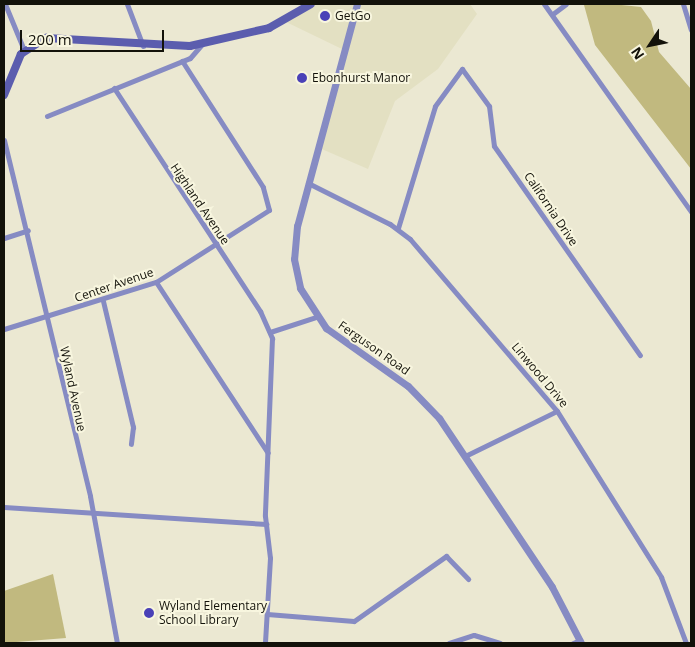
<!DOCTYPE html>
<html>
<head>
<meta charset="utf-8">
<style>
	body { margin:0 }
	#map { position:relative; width:695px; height:647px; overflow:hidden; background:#ebe8d2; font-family:"Open Sans",sans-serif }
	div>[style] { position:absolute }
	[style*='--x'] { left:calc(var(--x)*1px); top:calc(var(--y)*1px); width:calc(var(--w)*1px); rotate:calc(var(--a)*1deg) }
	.built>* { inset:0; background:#e3e0c2 }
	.green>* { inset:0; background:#c1b97f }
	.minor>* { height:5px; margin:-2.5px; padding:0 2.5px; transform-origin:2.5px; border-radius:2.5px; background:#868bc3 }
	.tertiary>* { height:7px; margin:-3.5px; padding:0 3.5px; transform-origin:3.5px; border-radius:3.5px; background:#868bc3 }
	.secondary>* { height:8px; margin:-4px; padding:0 4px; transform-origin:4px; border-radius:4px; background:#5b5dae }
	.dots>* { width:14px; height:14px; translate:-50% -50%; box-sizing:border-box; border:2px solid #f8f6df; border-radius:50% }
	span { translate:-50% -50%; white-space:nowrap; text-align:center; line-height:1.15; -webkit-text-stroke:4px #f8f6df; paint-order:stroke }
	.poi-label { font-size:12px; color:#13120a }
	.left { translate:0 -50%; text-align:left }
	.street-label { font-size:12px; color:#13120a }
	.frame { position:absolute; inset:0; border:5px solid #13120a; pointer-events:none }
	.north { position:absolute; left:625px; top:20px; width:50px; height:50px; -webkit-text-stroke:4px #f8f6df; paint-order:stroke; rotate:236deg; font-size:14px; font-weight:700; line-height:20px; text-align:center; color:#13120a }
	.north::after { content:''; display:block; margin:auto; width:18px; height:22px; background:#13120a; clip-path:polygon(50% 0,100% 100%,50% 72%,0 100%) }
	.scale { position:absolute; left:20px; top:30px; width:144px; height:22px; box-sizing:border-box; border:2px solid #13120a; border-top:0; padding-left:6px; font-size:15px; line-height:18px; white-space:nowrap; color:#13120a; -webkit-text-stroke:4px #f8f6df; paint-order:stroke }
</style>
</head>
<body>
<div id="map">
	<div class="built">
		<div style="clip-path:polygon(311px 4px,470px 4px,477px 14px,438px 69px,395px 101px,368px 169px,317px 147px,344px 50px,284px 21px)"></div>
	</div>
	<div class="green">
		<div style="clip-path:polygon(612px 4px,641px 7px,651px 21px,659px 52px,691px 89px,691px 169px,595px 45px,584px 5px)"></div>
		<div style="clip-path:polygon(53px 574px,66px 638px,4px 643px,4px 591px)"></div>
	</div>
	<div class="minor">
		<div style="--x:5;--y:4;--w:50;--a:67.6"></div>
		<div style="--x:127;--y:4;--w:45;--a:69.1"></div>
		<div style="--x:544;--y:4;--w:255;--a:54.7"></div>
		<div style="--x:683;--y:4;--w:27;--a:73"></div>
		<div style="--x:554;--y:13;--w:15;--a:-37"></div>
		<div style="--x:114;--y:88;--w:267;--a:56.8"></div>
		<div style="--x:260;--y:311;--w:30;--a:66"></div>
		<div style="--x:272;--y:338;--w:178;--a:92.3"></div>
		<div style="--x:265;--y:516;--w:42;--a:83.2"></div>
		<div style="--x:270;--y:558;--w:85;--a:93.4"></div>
		<div style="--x:47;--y:116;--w:154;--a:-22.1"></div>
		<div style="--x:190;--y:58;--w:20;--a:-49"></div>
		<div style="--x:4;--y:140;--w:366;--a:76.4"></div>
		<div style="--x:90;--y:496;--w:149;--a:79.6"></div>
		<div style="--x:308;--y:183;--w:92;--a:26.6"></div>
		<div style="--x:390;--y:224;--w:25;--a:37"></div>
		<div style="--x:410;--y:239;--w:226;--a:49.5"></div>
		<div style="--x:557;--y:411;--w:196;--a:57.9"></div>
		<div style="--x:661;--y:577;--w:71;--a:69.3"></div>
		<div style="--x:398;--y:228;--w:127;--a:-73.1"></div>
		<div style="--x:435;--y:106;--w:46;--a:-53.9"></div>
		<div style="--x:462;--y:69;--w:46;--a:53.9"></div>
		<div style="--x:489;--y:106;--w:40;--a:82.9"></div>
		<div style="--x:494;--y:146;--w:255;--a:55.1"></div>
		<div style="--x:4;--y:238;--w:25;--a:-18"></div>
		<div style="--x:156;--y:282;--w:204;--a:56.8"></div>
		<div style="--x:103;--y:301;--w:130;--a:76.6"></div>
		<div style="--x:133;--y:427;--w:17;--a:97"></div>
		<div style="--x:4;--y:329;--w:159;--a:-17.2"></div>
		<div style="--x:156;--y:282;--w:134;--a:-32.5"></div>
		<div style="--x:269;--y:210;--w:24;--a:-105"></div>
		<div style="--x:263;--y:187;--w:150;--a:-122.7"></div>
		<div style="--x:270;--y:332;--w:48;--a:-18.1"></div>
		<div style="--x:465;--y:456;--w:102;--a:-26.1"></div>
		<div style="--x:4;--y:507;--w:263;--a:3.7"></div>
		<div style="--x:267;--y:614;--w:87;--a:4.6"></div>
		<div style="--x:354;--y:621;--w:113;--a:-35.2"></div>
		<div style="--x:446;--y:556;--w:32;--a:46"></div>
		<div style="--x:449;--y:643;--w:26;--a:-18"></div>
		<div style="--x:474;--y:635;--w:27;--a:17"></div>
		<div style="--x:573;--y:643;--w:8;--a:-23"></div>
	</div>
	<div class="tertiary">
		<div style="--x:357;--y:4;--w:230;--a:105.1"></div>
		<div style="--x:297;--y:226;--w:33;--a:95"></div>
		<div style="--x:294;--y:259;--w:30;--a:78"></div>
		<div style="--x:300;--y:288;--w:48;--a:57"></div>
		<div style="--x:326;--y:328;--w:100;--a:35.3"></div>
		<div style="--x:408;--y:386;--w:45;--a:45.9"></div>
		<div style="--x:439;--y:418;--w:203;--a:56.2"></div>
		<div style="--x:552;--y:587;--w:63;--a:62.6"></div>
	</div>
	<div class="secondary">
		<div style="--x:4;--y:95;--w:44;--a:-67.5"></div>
		<div style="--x:21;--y:54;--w:30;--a:-33"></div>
		<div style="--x:46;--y:38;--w:144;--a:3.2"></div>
		<div style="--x:190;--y:46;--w:81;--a:-12.8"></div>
		<div style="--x:269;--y:28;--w:48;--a:-29.7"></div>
	</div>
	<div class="dots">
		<div style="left:325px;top:16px;background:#4a41b7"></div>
		<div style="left:302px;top:78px;background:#4a41b7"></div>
		<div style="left:149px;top:613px;background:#4a41b7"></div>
	</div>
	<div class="poi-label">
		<span class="left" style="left:335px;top:16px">GetGo</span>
		<span class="left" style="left:312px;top:78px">Ebonhurst Manor</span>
		<span class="left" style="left:159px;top:613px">Wyland Elementary<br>School Library</span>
	</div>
	<div class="street-label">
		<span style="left:200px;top:204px;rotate:56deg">Highland Avenue</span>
		<span style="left:551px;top:209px;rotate:56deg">California Drive</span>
		<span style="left:114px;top:285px;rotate:-19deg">Center Avenue</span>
		<span style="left:374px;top:348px;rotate:35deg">Ferguson Road</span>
		<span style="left:540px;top:375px;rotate:50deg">Linwood Drive</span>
		<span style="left:73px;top:389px;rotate:78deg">Wyland Avenue</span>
	</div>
	<div class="frame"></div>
	<div class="north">N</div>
	<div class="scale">200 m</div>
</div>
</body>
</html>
